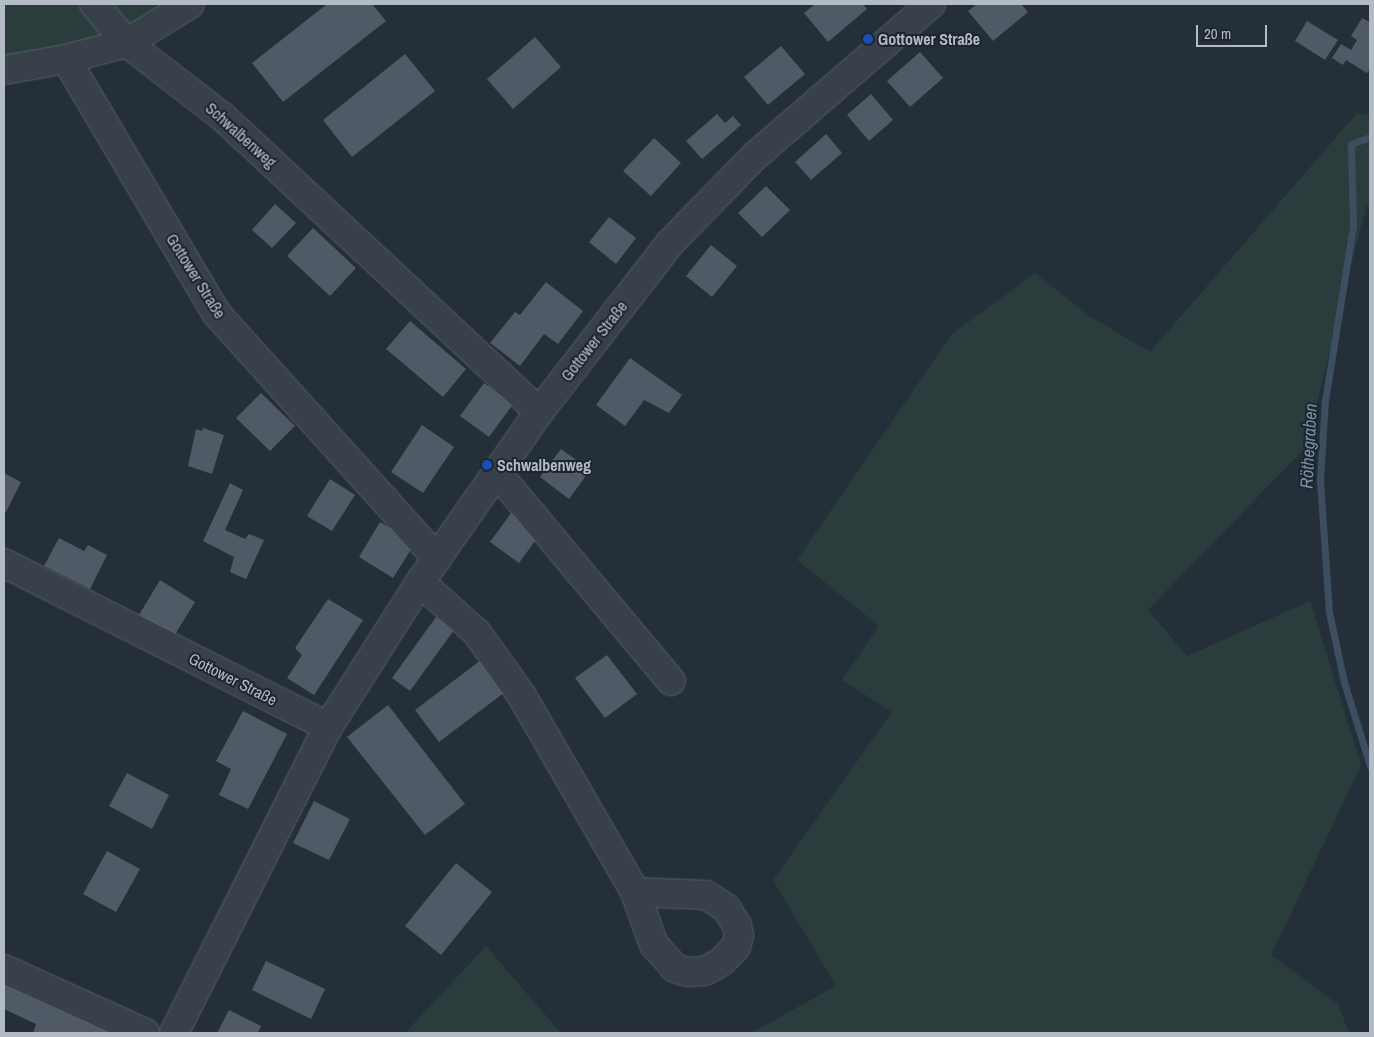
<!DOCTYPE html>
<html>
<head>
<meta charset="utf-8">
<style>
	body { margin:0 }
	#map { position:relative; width:1374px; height:1037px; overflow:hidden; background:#252f39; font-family:"Archivo Narrow",sans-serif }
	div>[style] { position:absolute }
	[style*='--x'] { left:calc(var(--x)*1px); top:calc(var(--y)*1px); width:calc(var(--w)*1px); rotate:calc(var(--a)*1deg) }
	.green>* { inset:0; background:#2a3d3c }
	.stream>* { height:7px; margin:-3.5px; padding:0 3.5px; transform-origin:3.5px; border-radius:3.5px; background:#3c4e60 }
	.building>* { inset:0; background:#505a66 }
	.roads { filter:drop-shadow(0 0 1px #565f67) drop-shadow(0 0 1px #565f67) }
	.minor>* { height:28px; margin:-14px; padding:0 14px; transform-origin:14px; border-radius:14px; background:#384149 }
	.dots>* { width:14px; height:14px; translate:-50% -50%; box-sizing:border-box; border:2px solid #1d262e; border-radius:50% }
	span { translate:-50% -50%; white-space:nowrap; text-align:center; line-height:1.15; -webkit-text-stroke:4px #1d262e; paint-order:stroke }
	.poi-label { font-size:16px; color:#b3bcc5; font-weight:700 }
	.left { translate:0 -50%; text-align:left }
	.street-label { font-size:16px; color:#b3bcc5 }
	.water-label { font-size:18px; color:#778fa5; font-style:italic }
	.frame { position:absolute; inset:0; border:5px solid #b3bcc5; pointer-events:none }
	.scale { position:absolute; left:1196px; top:25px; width:71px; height:22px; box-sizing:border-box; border:2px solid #b3bcc5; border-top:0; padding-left:6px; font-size:15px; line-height:18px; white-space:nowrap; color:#b3bcc5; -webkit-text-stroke:4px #1d262e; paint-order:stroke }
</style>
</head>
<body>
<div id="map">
	<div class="green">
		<div style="clip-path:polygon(4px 4px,190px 4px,127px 43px,4px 70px)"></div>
		<div style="clip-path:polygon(1357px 113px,1370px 115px,1370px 207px,1366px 206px,1306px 447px,1148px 610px,1187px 656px,1310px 601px,1361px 765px,1271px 955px,1338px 1004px,1349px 1033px,751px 1033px,836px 986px,773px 880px,892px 712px,842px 680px,879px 626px,797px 560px,952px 334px,1035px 273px,1088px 315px,1150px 352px)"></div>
		<div style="clip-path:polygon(486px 946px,561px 1033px,405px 1033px)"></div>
	</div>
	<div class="stream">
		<div style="--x:1370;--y:137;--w:20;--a:160"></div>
		<div style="--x:1351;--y:144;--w:82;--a:88.6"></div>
		<div style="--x:1353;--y:226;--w:176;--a:99.1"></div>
		<div style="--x:1325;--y:400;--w:80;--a:93.6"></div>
		<div style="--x:1320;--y:480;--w:132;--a:86.1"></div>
		<div style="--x:1329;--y:612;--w:72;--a:77.9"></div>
		<div style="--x:1344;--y:682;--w:88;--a:72.8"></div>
	</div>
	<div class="building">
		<div style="clip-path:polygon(327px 4px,372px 4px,386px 21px,283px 102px,252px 63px)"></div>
		<div style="clip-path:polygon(815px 4px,863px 4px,867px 9px,828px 42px,804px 13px)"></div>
		<div style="clip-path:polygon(977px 4px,1021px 4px,1028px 12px,993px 41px,968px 11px)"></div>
		<div style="clip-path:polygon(1362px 18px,1370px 22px,1370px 69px,1367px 73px,1346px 60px,1343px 65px,1332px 58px,1341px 44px,1351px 50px,1357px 40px,1351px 36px)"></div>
		<div style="clip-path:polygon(1307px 21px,1338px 40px,1325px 60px,1295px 41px)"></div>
		<div style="clip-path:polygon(535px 37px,561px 67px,513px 109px,487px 79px)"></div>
		<div style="clip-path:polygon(781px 46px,805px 74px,768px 105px,744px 77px)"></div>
		<div style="clip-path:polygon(920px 52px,943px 78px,910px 107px,887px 81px)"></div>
		<div style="clip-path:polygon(405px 54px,435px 91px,352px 157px,323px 120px)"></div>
		<div style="clip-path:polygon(871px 94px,893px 120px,869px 141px,847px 115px)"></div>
		<div style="clip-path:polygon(717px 114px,725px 123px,733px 116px,741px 125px,702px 159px,686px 141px)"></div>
		<div style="clip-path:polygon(826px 134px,842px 153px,811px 180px,795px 162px)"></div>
		<div style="clip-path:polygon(654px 138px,681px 163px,651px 196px,623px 171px)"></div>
		<div style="clip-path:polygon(766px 186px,790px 210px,762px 237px,738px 213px)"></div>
		<div style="clip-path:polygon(275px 204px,296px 223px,272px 248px,252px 230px)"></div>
		<div style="clip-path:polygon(609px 217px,636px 238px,616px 264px,589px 242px)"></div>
		<div style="clip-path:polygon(313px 228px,356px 268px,330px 296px,287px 256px)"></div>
		<div style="clip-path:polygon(711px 245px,737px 266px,712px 297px,686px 276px)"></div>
		<div style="clip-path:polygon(546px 282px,583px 311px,558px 344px,544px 334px,520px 366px,490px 343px,515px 312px,520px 315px)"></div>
		<div style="clip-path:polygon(410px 321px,466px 369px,443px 397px,386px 349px)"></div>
		<div style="clip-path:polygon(630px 358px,682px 395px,669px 413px,644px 400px,625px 426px,596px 405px)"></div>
		<div style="clip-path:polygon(484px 383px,513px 404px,489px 437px,460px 416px)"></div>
		<div style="clip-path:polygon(261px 393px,295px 426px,270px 451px,236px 418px)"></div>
		<div style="clip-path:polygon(422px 425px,454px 447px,423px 493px,391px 472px)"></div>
		<div style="clip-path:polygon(203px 428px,224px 435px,212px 474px,188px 466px,196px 429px,202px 431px)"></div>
		<div style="clip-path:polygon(561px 449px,590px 470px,569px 499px,540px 477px)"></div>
		<div style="clip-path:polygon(4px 473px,21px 482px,6px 512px,4px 510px)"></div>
		<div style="clip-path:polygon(330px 479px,355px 495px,332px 531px,307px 516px)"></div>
		<div style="clip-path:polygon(230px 483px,243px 490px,225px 530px,245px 539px,249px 534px,264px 540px,246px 579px,230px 572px,234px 557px,203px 541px)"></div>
		<div style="clip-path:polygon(511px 513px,540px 534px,519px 563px,490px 542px)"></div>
		<div style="clip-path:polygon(380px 522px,415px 543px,393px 578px,359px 557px)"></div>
		<div style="clip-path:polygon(59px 538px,84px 551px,88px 545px,107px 555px,90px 589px,44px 566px)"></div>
		<div style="clip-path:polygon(160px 580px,195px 602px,174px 636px,139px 615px)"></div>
		<div style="clip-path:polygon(328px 599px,363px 620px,314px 695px,287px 678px,302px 655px,295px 648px)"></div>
		<div style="clip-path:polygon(436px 617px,454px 630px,410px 691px,392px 678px)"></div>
		<div style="clip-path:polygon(607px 655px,637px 694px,605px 718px,575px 678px)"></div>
		<div style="clip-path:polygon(481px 660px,505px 692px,439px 742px,415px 710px)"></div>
		<div style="clip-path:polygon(388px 705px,465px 804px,425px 835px,347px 737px)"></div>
		<div style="clip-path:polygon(243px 711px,287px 734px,248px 809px,219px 795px,231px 769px,216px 761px)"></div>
		<div style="clip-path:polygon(127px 773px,169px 795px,152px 829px,109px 806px)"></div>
		<div style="clip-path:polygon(314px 801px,350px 819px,329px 860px,293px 843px)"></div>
		<div style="clip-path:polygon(107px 851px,140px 869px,116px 912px,83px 894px)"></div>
		<div style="clip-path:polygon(456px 863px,492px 892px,441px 955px,405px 926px)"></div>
		<div style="clip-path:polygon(266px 961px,325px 989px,311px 1019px,252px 990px)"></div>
		<div style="clip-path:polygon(4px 977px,114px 1033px,33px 1033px,36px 1024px,4px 1009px)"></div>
		<div style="clip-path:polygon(229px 1010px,261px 1026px,258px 1033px,217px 1033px)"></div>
	</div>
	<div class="roads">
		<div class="minor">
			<div style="--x:94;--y:4;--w:51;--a:49.8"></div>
			<div style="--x:127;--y:43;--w:123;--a:37.7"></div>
			<div style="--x:224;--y:118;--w:431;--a:43"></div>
			<div style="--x:66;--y:59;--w:296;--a:59.4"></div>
			<div style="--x:217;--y:314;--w:329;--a:48"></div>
			<div style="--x:4;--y:70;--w:63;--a:-10.1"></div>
			<div style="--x:66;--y:59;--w:63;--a:-14.7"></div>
			<div style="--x:127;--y:43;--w:74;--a:-31.8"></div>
			<div style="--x:497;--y:473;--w:271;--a:50.1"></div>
			<div style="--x:4;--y:563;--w:363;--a:26.8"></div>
			<div style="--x:420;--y:582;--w:76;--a:41.8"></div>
			<div style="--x:477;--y:633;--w:77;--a:54.5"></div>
			<div style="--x:522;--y:696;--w:226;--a:60"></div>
			<div style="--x:635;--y:892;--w:71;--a:2.4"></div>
			<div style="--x:706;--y:895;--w:24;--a:33"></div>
			<div style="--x:726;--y:908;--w:20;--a:57"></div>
			<div style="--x:737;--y:925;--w:10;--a:79"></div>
			<div style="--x:739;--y:935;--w:12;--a:104"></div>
			<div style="--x:736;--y:947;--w:21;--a:135"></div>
			<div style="--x:721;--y:962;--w:18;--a:151"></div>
			<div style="--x:705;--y:971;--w:18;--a:177"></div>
			<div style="--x:687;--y:972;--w:13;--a:-162"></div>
			<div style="--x:675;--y:968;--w:31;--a:-132"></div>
			<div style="--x:654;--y:945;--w:56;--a:-109.7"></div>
			<div style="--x:4;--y:969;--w:155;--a:24.4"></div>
			<div style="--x:174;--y:1033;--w:343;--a:-63.3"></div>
			<div style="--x:328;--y:727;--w:172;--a:-57.6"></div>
			<div style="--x:420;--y:582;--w:208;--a:-55"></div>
			<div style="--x:539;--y:412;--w:214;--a:-52.2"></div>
			<div style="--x:670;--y:243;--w:123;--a:-45.7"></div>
			<div style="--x:756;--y:155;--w:231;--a:-40.8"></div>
		</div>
	</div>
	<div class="dots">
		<div style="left:868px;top:39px;background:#1a4fb4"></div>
		<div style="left:487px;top:465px;background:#1a4fb4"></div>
	</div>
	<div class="poi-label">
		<span class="left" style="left:878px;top:39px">Gottower Straße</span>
		<span class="left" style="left:497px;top:465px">Schwalbenweg</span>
	</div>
	<div class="street-label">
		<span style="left:241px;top:135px;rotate:42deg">Schwalbenweg</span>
		<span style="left:196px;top:276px;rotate:58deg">Gottower Straße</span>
		<span style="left:594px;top:341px;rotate:-52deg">Gottower Straße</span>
		<span style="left:233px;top:679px;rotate:27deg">Gottower Straße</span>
	</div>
	<div class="water-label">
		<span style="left:1309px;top:446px;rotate:-87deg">Röthegraben</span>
	</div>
	<div class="frame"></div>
	<div class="scale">20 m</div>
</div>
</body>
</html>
